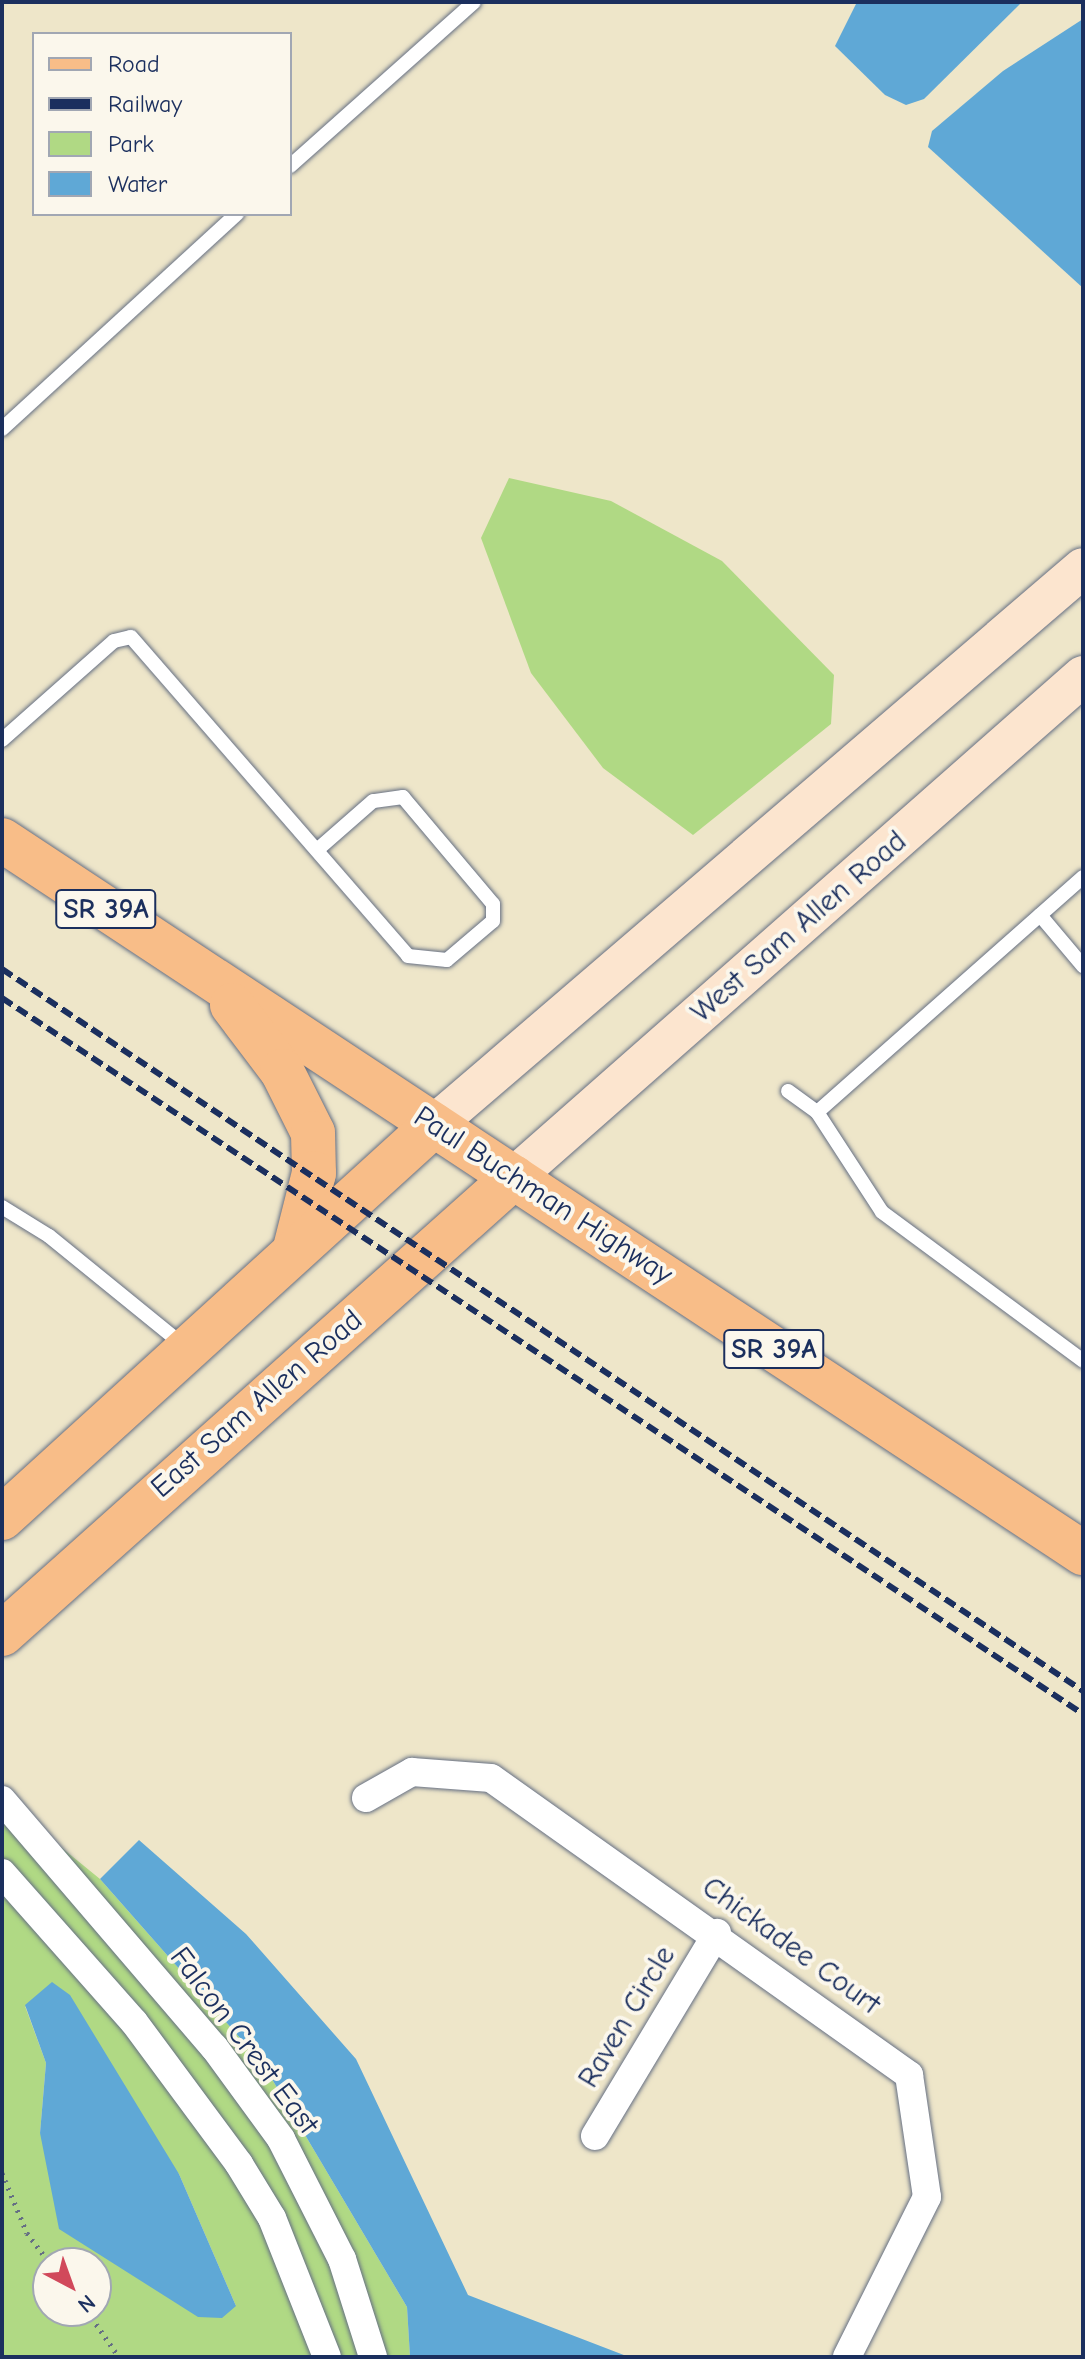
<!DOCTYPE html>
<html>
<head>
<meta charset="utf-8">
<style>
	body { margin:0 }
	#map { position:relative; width:1085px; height:2359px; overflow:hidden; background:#eee6c9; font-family:"Comic Neue",sans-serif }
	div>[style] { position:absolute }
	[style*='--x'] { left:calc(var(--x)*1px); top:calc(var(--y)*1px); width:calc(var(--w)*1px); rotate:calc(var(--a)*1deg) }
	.green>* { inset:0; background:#b0d984 }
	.water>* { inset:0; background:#5fa8d6 }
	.path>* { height:5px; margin-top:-2.5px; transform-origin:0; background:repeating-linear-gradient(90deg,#656f83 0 2px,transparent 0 8px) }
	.roads { filter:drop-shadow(0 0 2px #656f83) drop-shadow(0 0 2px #656f83) }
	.lane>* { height:14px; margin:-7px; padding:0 7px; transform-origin:7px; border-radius:7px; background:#fff }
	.street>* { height:28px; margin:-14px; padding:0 14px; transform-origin:14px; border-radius:14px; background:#fff }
	.secondary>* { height:40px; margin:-20px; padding:0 20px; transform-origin:20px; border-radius:20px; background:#fce5cf }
	.primary>* { height:44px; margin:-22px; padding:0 22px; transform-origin:22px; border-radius:22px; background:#f8bd88 }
	.rail>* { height:6px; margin-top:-3px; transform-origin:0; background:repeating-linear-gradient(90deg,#1b2f5e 0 12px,transparent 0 18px) }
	span { translate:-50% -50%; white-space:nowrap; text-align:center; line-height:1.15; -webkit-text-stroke:8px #fbf7ec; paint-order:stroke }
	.shield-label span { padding:2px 6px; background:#fbf7ec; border:2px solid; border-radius:6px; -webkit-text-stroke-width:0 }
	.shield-label { font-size:28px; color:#1b2f5e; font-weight:700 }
	.street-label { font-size:30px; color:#1b2f5e }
	.frame { position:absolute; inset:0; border:4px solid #1b2f5e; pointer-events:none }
	.legend { position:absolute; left:32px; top:32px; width:260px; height:184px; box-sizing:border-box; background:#fbf7ec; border:2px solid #a1a7b3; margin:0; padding:10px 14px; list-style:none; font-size:24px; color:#1b2f5e }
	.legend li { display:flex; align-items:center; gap:16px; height:40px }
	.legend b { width:40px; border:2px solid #a1a7b3 }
	.north { position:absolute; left:32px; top:2247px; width:80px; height:80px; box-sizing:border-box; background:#fbf7ec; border:2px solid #a1a7b3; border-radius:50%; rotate:139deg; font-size:22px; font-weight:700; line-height:32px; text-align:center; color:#1b2f5e }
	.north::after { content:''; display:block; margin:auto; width:28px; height:36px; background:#d1495b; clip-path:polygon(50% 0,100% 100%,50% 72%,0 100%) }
</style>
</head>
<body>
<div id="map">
	<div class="green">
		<div style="clip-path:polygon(509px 478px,611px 501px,722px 561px,834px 675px,831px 724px,693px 835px,603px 768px,531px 673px,481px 538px)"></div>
		<div style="clip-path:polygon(evenodd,2px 1799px,100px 1879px,263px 2064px,407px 2307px,410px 2357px,2px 2357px,2px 1799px,25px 2006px,179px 2174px,236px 2306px,40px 2133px,46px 2063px,25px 2006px,2px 1799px,48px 2263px,96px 2263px,96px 2311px,48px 2311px,48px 2263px)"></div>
	</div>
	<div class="water">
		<div style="clip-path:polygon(857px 2px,1022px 2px,924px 99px,906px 105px,885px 95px,835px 46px)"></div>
		<div style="clip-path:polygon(1083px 19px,1083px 288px,928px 147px,932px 131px,1003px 71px)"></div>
		<div style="clip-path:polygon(139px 1840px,246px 1934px,356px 2059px,468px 2295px,629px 2357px,410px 2357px,407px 2307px,263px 2064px,100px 1879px)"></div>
		<div style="clip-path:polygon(52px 1982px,70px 1995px,179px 2174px,236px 2306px,222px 2318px,198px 2317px,59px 2229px,40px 2133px,46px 2063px,25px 2005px)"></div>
	</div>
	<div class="path">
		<div style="--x:2;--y:2173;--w:65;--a:67.4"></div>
		<div style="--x:27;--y:2233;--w:38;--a:53"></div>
		<div style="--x:87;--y:2311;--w:56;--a:55.2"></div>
	</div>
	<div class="roads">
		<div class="lane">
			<div style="--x:290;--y:166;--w:246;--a:-41.7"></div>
			<div style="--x:2;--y:429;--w:319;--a:-42.5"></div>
			<div style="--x:2;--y:740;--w:149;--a:-41.5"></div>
			<div style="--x:114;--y:641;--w:17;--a:-13"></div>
			<div style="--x:131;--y:637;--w:422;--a:49"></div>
			<div style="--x:408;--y:956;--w:39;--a:6"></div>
			<div style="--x:447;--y:960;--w:60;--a:-40.3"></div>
			<div style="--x:493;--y:921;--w:17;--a:-90"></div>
			<div style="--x:493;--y:904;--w:140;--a:-130.1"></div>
			<div style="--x:403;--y:797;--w:30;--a:172"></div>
			<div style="--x:373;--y:801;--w:74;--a:138.8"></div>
			<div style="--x:1083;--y:877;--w:355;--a:138.5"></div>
			<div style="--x:817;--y:1112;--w:119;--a:57"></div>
			<div style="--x:882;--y:1212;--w:250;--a:36.5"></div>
			<div style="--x:1040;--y:915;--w:67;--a:49.9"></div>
			<div style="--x:788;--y:1091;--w:36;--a:36"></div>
			<div style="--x:2;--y:1207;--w:55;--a:31.7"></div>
			<div style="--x:49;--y:1236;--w:173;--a:39.1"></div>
		</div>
		<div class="street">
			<div style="--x:366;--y:1798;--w:53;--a:-29.5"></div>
			<div style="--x:412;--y:1772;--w:79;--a:4.3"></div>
			<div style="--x:491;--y:1778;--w:513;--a:35.39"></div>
			<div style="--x:909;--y:2075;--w:123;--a:81.6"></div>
			<div style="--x:927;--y:2197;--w:179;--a:116.6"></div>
			<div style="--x:2;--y:1800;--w:326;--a:49.4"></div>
			<div style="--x:214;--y:2047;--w:114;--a:53.9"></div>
			<div style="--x:281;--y:2139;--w:135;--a:63.1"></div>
			<div style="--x:342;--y:2259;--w:103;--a:72.4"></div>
			<div style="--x:2;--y:1873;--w:199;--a:48.5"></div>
			<div style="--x:134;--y:2022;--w:177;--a:53.5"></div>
			<div style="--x:239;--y:2164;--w:63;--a:58.6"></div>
			<div style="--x:272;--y:2218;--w:149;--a:68.4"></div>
			<div style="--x:595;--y:2136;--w:237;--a:-59"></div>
		</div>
		<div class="secondary">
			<div style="--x:434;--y:1125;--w:855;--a:-40.64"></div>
			<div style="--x:514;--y:1177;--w:758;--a:-41.36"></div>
		</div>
		<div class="primary">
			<div style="--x:2;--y:840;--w:1295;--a:33.41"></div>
			<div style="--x:232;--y:1005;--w:83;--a:52.9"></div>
			<div style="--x:282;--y:1071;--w:69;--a:63.4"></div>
			<div style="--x:313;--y:1133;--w:40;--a:88.6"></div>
			<div style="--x:314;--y:1173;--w:81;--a:104.2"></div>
			<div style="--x:2;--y:1518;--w:584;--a:-42.29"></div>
			<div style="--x:2;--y:1634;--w:686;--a:-41.75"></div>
		</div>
	</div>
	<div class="rail">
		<div style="--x:2;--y:969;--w:1300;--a:33.74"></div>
		<div style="--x:2;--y:998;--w:1297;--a:33.52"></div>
	</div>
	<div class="shield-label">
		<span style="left:106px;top:909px">SR 39A</span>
		<span style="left:774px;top:1349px">SR 39A</span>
	</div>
	<div class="street-label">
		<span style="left:799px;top:927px;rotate:-41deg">West Sam Allen Road</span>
		<span style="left:543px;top:1196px;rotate:33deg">Paul Buchman Highway</span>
		<span style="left:257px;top:1404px;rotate:-41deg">East Sam Allen Road</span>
		<span style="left:791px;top:1946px;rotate:36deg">Chickadee Court</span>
		<span style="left:627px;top:2017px;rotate:-59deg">Raven Circle</span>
		<span style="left:244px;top:2041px;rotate:53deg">Falcon Crest East</span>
	</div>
	<div class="frame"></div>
	<ul class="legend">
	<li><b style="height:10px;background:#f8bd88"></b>Road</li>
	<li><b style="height:10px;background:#1b2f5e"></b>Railway</li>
	<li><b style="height:22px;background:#b0d984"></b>Park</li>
	<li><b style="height:22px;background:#5fa8d6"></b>Water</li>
	</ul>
	<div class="north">N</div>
</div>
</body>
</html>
